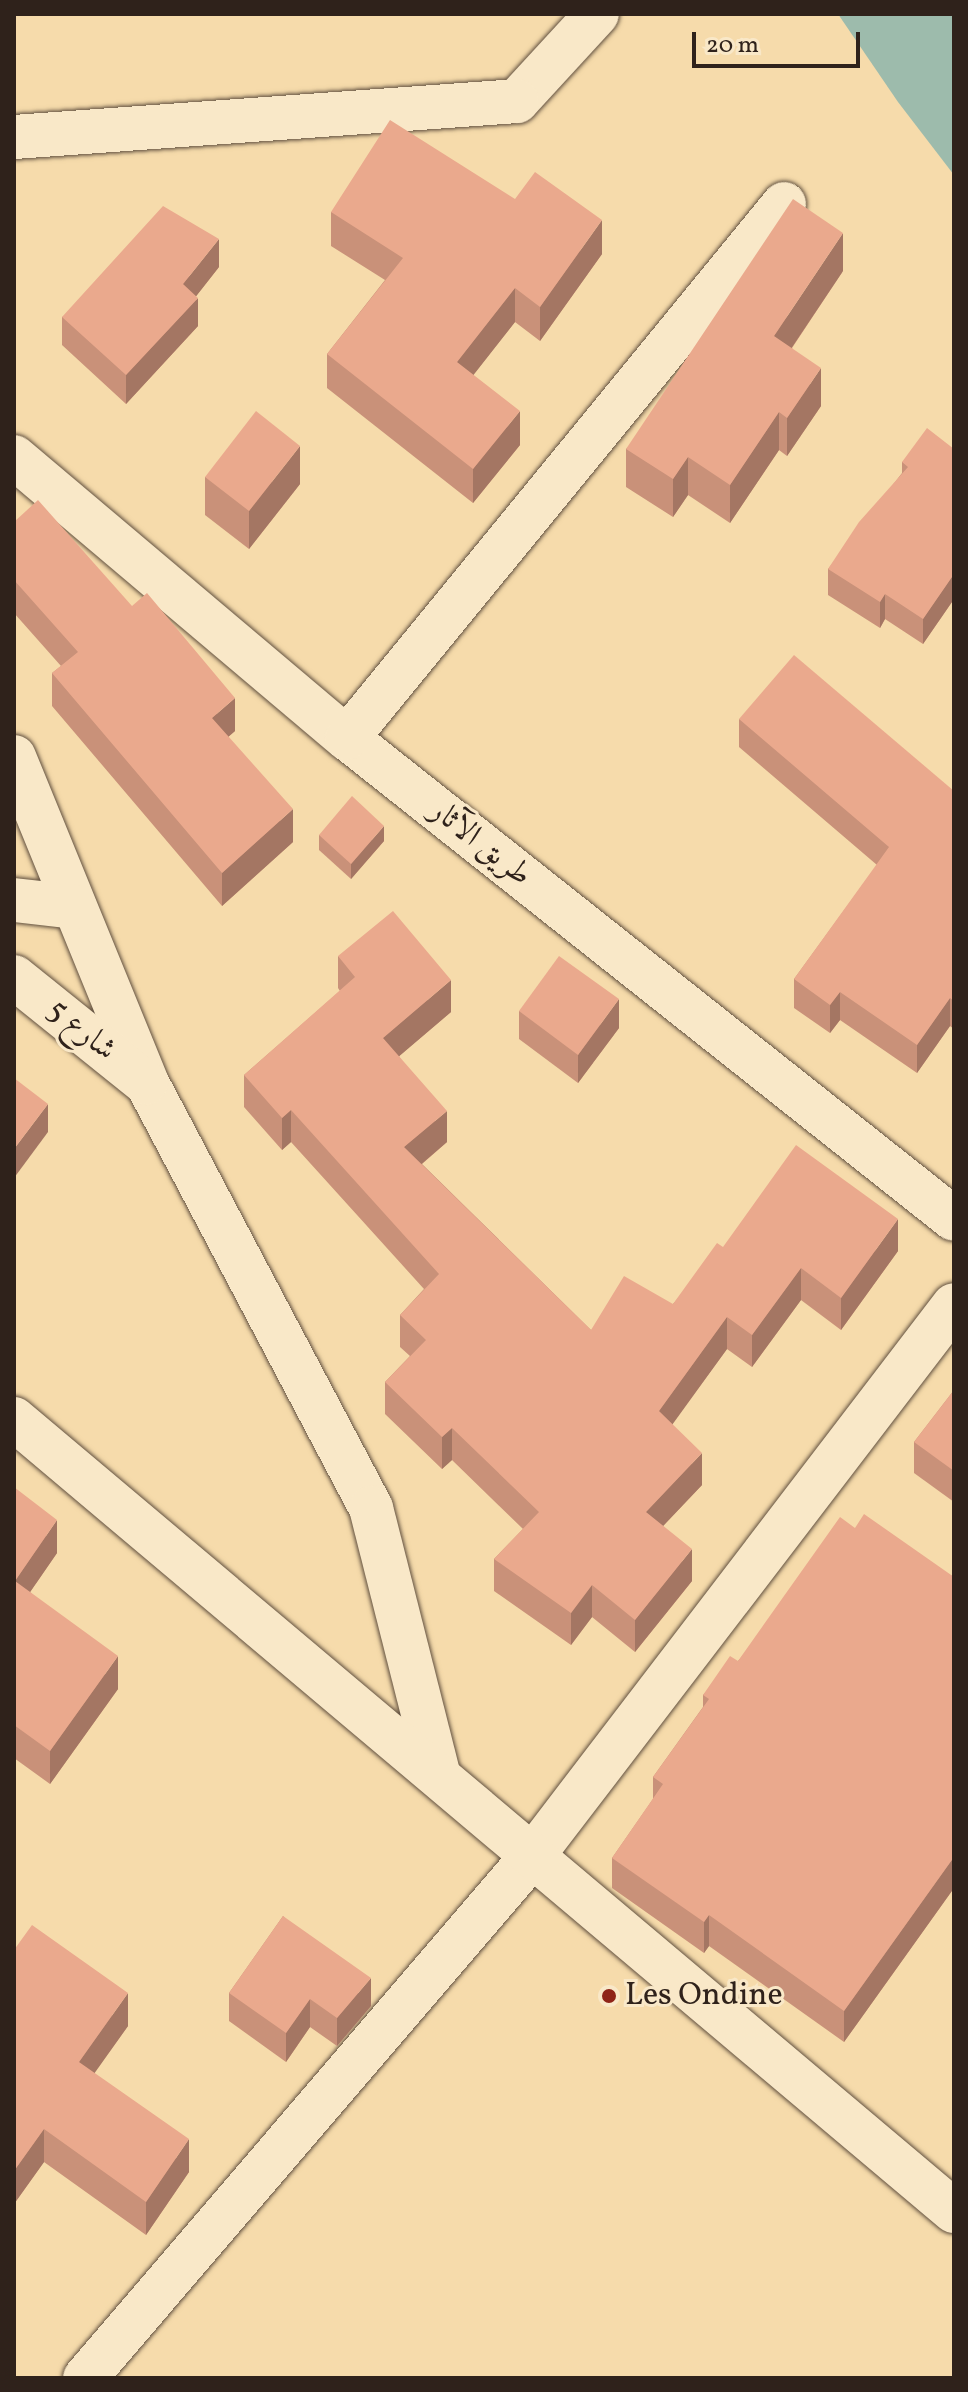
<!DOCTYPE html>
<html>
<head>
<meta charset="utf-8">
<style>
	body { margin:0 }
	#map { position:relative; width:968px; height:2392px; overflow:hidden; background:#f6dbab; font-family:Vollkorn,Amiri,serif }
	div>[style] { position:absolute }
	[style*='--x'] { left:calc(var(--x)*1px); top:calc(var(--y)*1px); width:calc(var(--w)*1px); rotate:calc(var(--a)*1deg) }
	.water>* { inset:0; background:#9dbbac }
	.roads { filter:drop-shadow(0 0 2px #61503f) drop-shadow(0 0 2px #61503f) }
	.pedestrian>* { height:44px; margin:-22px; padding:0 22px; transform-origin:22px; border-radius:22px; background:#f9e8c8 }
	.minor>* { height:44px; margin:-22px; padding:0 22px; transform-origin:22px; border-radius:22px; background:#f9e8c8 }
	.secondary>* { height:44px; margin:-22px; padding:0 22px; transform-origin:22px; border-radius:22px; background:#f9e8c8 }
	.wall>* { inset:0; background:#c99179 }
	.shaded-wall>* { inset:0; background:#a47663 }
	.building>* { inset:0; background:#eaa98d }
	.dots>* { width:22px; height:22px; translate:-50% -50%; box-sizing:border-box; border:4px solid #f9e8c8; border-radius:50% }
	span { translate:-50% -50%; white-space:nowrap; text-align:center; line-height:1.15; -webkit-text-stroke:6px #f9e8c8; paint-order:stroke }
	.street-label { font-size:32px; color:#2f221b }
	.poi-label { font-size:32px; color:#2f221b }
	.left { translate:0 -50%; text-align:left }
	.frame { position:absolute; inset:0; border:16px solid #2f221b; pointer-events:none }
	.scale { position:absolute; left:692px; top:32px; width:168px; height:36px; box-sizing:border-box; border:4px solid #2f221b; border-top:0; padding-left:10px; font-size:24px; line-height:28px; white-space:nowrap; color:#2f221b; -webkit-text-stroke:6px #f9e8c8; paint-order:stroke }
</style>
</head>
<body>
<div id="map">
	<div class="water">
		<div style="clip-path:polygon(838px 14px,954px 14px,954px 175px,898px 102px)"></div>
	</div>
	<div class="roads">
		<div class="pedestrian">
			<div style="--x:517;--y:101;--w:118;--a:-47.4"></div>
		</div>
		<div class="minor">
			<div style="--x:14;--y:137;--w:504;--a:-4.09"></div>
			<div style="--x:14;--y:457;--w:436;--a:40.2"></div>
			<div style="--x:347;--y:738;--w:774;--a:38.39"></div>
			<div style="--x:347;--y:738;--w:690;--a:-50.7"></div>
			<div style="--x:14;--y:757;--w:354;--a:67.8"></div>
			<div style="--x:148;--y:1085;--w:478;--a:62.2"></div>
			<div style="--x:371;--y:1508;--w:276;--a:75.8"></div>
			<div style="--x:14;--y:900;--w:61;--a:6.5"></div>
			<div style="--x:14;--y:977;--w:169;--a:38.8"></div>
			<div style="--x:85;--y:2378;--w:690;--a:-49.41"></div>
			<div style="--x:534;--y:1854;--w:691;--a:-52.58"></div>
		</div>
		<div class="secondary">
			<div style="--x:14;--y:1419;--w:1229;--a:40.12"></div>
		</div>
	</div>
	<div class="wall">
		<div style="clip-path:polygon(331px 212px,602px 254px,540px 341px,515px 322px,473px 375px,520px 445px,473px 503px,327px 388px,327px 354px,385px 280px,331px 246px)"></div>
		<div style="clip-path:polygon(219px 267px,196px 296px,198px 326px,126px 404px,62px 345px,62px 317px)"></div>
		<div style="clip-path:polygon(843px 271px,792px 348px,821px 406px,787px 456px,779px 450px,730px 523px,688px 495px,673px 517px,626px 487px,626px 449px)"></div>
		<div style="clip-path:polygon(954px 449px,954px 599px,923px 644px,885px 619px,880px 628px,828px 595px,828px 569px,902px 473px,902px 462px)"></div>
		<div style="clip-path:polygon(205px 477px,300px 484px,249px 549px,205px 515px)"></div>
		<div style="clip-path:polygon(14px 522px,235px 731px,228px 737px,293px 842px,222px 906px,52px 706px,52px 673px,61px 666px,14px 613px)"></div>
		<div style="clip-path:polygon(739px 719px,954px 791px,954px 1029px,950px 1026px,917px 1073px,840px 1020px,830px 1033px,794px 1008px,794px 979px,877px 865px,739px 747px)"></div>
		<div style="clip-path:polygon(319px 835px,384px 841px,351px 879px,319px 850px)"></div>
		<div style="clip-path:polygon(338px 956px,451px 1012px,399px 1056px,447px 1142px,422px 1164px,591px 1330px,673px 1304px,723px 1247px,898px 1251px,841px 1330px,801px 1300px,752px 1367px,727px 1349px,672px 1424px,702px 1485px,663px 1526px,692px 1581px,635px 1652px,592px 1617px,571px 1645px,494px 1591px,494px 1559px,523px 1529px,452px 1460px,442px 1469px,385px 1414px,385px 1382px,410px 1356px,400px 1347px,400px 1315px,424px 1289px,291px 1142px,282px 1150px,244px 1107px,244px 1075px,340px 991px,338px 988px)"></div>
		<div style="clip-path:polygon(519px 1011px,619px 1028px,578px 1083px,519px 1039px)"></div>
		<div style="clip-path:polygon(954px 1390px,954px 1502px,914px 1473px,914px 1442px)"></div>
		<div style="clip-path:polygon(14px 1487px,57px 1553px,30px 1592px,118px 1689px,50px 1784px,14px 1758px)"></div>
		<div style="clip-path:polygon(855px 1528px,954px 1577px,954px 1888px,844px 2042px,709px 1946px,704px 1953px,612px 1888px,612px 1858px,653px 1799px,653px 1777px,703px 1707px,703px 1695px,738px 1661px)"></div>
		<div style="clip-path:polygon(283px 1916px,371px 2006px,337px 2046px,310px 2027px,286px 2062px,229px 2021px,229px 1993px)"></div>
		<div style="clip-path:polygon(14px 1950px,128px 2026px,94px 2073px,189px 2172px,146px 2235px,44px 2162px,14px 2204px)"></div>
	</div>
	<div class="shaded-wall">
		<div style="clip-path:polygon(602px 220px,602px 254px,540px 341px,540px 307px)"></div>
		<div style="clip-path:polygon(843px 233px,843px 271px,774px 374px,774px 336px)"></div>
		<div style="clip-path:polygon(219px 239px,219px 267px,183px 313px,183px 284px)"></div>
		<div style="clip-path:polygon(515px 288px,515px 322px,457px 396px,457px 362px)"></div>
		<div style="clip-path:polygon(198px 298px,198px 326px,126px 404px,126px 375px)"></div>
		<div style="clip-path:polygon(821px 368px,821px 406px,787px 456px,787px 418px)"></div>
		<div style="clip-path:polygon(520px 411px,520px 445px,473px 503px,473px 469px)"></div>
		<div style="clip-path:polygon(779px 412px,779px 450px,730px 523px,730px 485px)"></div>
		<div style="clip-path:polygon(300px 446px,300px 484px,249px 549px,249px 511px)"></div>
		<div style="clip-path:polygon(688px 457px,688px 495px,673px 517px,673px 479px)"></div>
		<div style="clip-path:polygon(954px 574px,954px 599px,923px 644px,923px 619px)"></div>
		<div style="clip-path:polygon(885px 594px,885px 619px,880px 628px,880px 602px)"></div>
		<div style="clip-path:polygon(235px 698px,235px 731px,212px 751px,212px 718px)"></div>
		<div style="clip-path:polygon(293px 809px,293px 842px,222px 906px,222px 873px)"></div>
		<div style="clip-path:polygon(384px 826px,384px 841px,351px 879px,351px 864px)"></div>
		<div style="clip-path:polygon(451px 980px,451px 1012px,383px 1070px,383px 1038px)"></div>
		<div style="clip-path:polygon(840px 992px,840px 1020px,830px 1033px,830px 1005px)"></div>
		<div style="clip-path:polygon(950px 998px,950px 1026px,917px 1073px,917px 1045px)"></div>
		<div style="clip-path:polygon(619px 999px,619px 1028px,578px 1083px,578px 1055px)"></div>
		<div style="clip-path:polygon(48px 1104px,48px 1132px,14px 1178px,14px 1149px)"></div>
		<div style="clip-path:polygon(291px 1110px,291px 1142px,282px 1150px,282px 1118px)"></div>
		<div style="clip-path:polygon(447px 1111px,447px 1142px,404px 1179px,404px 1147px)"></div>
		<div style="clip-path:polygon(898px 1219px,898px 1251px,841px 1330px,841px 1298px)"></div>
		<div style="clip-path:polygon(801px 1268px,801px 1300px,752px 1367px,752px 1335px)"></div>
		<div style="clip-path:polygon(727px 1317px,727px 1349px,659px 1443px,659px 1411px)"></div>
		<div style="clip-path:polygon(452px 1428px,452px 1460px,442px 1469px,442px 1437px)"></div>
		<div style="clip-path:polygon(702px 1453px,702px 1485px,646px 1544px,646px 1512px)"></div>
		<div style="clip-path:polygon(57px 1520px,57px 1553px,15px 1614px,15px 1581px)"></div>
		<div style="clip-path:polygon(692px 1549px,692px 1581px,635px 1652px,635px 1620px)"></div>
		<div style="clip-path:polygon(592px 1585px,592px 1617px,571px 1645px,571px 1613px)"></div>
		<div style="clip-path:polygon(118px 1656px,118px 1689px,50px 1784px,50px 1751px)"></div>
		<div style="clip-path:polygon(954px 1857px,954px 1888px,844px 2042px,844px 2011px)"></div>
		<div style="clip-path:polygon(709px 1915px,709px 1946px,704px 1953px,704px 1922px)"></div>
		<div style="clip-path:polygon(371px 1978px,371px 2006px,337px 2046px,337px 2018px)"></div>
		<div style="clip-path:polygon(128px 1993px,128px 2026px,79px 2095px,79px 2062px)"></div>
		<div style="clip-path:polygon(310px 1999px,310px 2027px,286px 2062px,286px 2033px)"></div>
		<div style="clip-path:polygon(44px 2129px,44px 2162px,14px 2204px,14px 2171px)"></div>
		<div style="clip-path:polygon(189px 2139px,189px 2172px,146px 2235px,146px 2202px)"></div>
	</div>
	<div class="building">
		<div style="clip-path:polygon(390px 120px,515px 199px,535px 172px,602px 220px,540px 307px,515px 288px,457px 362px,520px 411px,473px 469px,327px 354px,403px 258px,331px 212px)"></div>
		<div style="clip-path:polygon(793px 199px,843px 233px,774px 336px,821px 368px,787px 418px,779px 412px,730px 485px,688px 457px,673px 479px,626px 449px)"></div>
		<div style="clip-path:polygon(163px 206px,219px 239px,183px 284px,198px 298px,126px 375px,62px 317px)"></div>
		<div style="clip-path:polygon(256px 411px,300px 446px,249px 511px,205px 477px)"></div>
		<div style="clip-path:polygon(927px 428px,954px 449px,954px 574px,923px 619px,885px 594px,880px 602px,828px 569px,859px 522px,908px 467px,902px 462px)"></div>
		<div style="clip-path:polygon(38px 500px,132px 606px,147px 593px,235px 698px,212px 718px,293px 809px,222px 873px,52px 673px,78px 652px,14px 580px,14px 522px)"></div>
		<div style="clip-path:polygon(794px 655px,954px 791px,954px 1001px,950px 998px,917px 1045px,840px 992px,830px 1005px,794px 979px,889px 847px,739px 719px)"></div>
		<div style="clip-path:polygon(352px 796px,384px 826px,351px 864px,319px 835px)"></div>
		<div style="clip-path:polygon(393px 911px,451px 980px,383px 1038px,447px 1111px,404px 1147px,591px 1330px,624px 1276px,673px 1304px,717px 1243px,723px 1247px,796px 1145px,898px 1219px,841px 1298px,801px 1268px,752px 1335px,727px 1317px,659px 1411px,702px 1453px,646px 1512px,692px 1549px,635px 1620px,592px 1585px,571px 1613px,494px 1559px,539px 1512px,452px 1428px,442px 1437px,385px 1382px,426px 1340px,400px 1315px,439px 1274px,291px 1110px,282px 1118px,244px 1075px,355px 977px,338px 956px)"></div>
		<div style="clip-path:polygon(559px 956px,619px 999px,578px 1055px,519px 1011px)"></div>
		<div style="clip-path:polygon(14px 1078px,48px 1104px,14px 1149px)"></div>
		<div style="clip-path:polygon(954px 1390px,954px 1471px,914px 1442px)"></div>
		<div style="clip-path:polygon(14px 1487px,57px 1520px,15px 1581px,118px 1656px,50px 1751px,14px 1725px)"></div>
		<div style="clip-path:polygon(864px 1514px,954px 1577px,954px 1857px,844px 2011px,709px 1915px,704px 1922px,612px 1858px,663px 1784px,653px 1777px,709px 1699px,703px 1695px,730px 1656px,738px 1661px,840px 1517px,855px 1528px)"></div>
		<div style="clip-path:polygon(283px 1916px,371px 1978px,337px 2018px,310px 1999px,286px 2033px,229px 1993px)"></div>
		<div style="clip-path:polygon(32px 1925px,128px 1993px,79px 2062px,189px 2139px,146px 2202px,44px 2129px,14px 2171px,14px 1950px)"></div>
	</div>
	<div class="dots">
		<div style="left:609px;top:1996px;background:#8f2418"></div>
	</div>
	<div class="street-label">
		<span style="left:480px;top:844px;rotate:38deg">طريق الآثار</span>
		<span style="left:81px;top:1031px;rotate:39deg">شارع 5</span>
	</div>
	<div class="poi-label">
		<span class="left" style="left:625px;top:1996px">Les Ondine</span>
	</div>
	<div class="frame"></div>
	<div class="scale">20 m</div>
</div>
</body>
</html>
